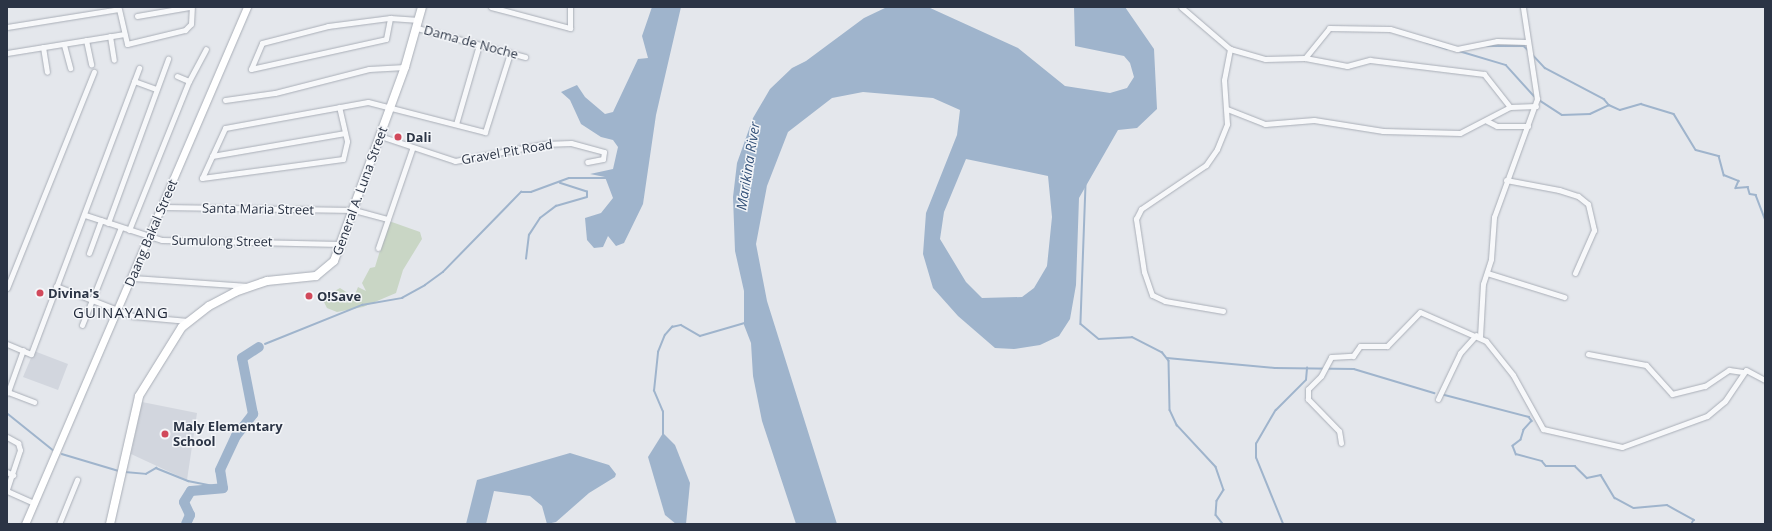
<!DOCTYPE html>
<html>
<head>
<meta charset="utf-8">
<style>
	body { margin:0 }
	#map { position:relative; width:1772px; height:531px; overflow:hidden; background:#e4e7ec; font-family:"Open Sans",sans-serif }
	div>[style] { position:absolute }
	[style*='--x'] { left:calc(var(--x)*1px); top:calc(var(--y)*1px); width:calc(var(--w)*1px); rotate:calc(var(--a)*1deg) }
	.built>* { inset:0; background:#d2d6de }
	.green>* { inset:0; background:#c9d6c5 }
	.water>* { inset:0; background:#9fb4cc }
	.stream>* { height:1.5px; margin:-0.75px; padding:0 0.75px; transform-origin:0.75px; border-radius:0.75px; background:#9fb4cc }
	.river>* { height:10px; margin:-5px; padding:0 5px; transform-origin:5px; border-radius:5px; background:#9fb4cc }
	.roads { filter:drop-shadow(0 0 1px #a9aeb7) drop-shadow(0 0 1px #a9aeb7) }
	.street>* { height:5px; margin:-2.5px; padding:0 2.5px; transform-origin:2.5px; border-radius:2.5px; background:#f7f8fa }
	.secondary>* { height:7px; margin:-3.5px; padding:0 3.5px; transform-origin:3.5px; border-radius:3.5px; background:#fff }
	.primary>* { height:8px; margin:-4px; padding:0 4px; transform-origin:4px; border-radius:4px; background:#fff }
	.dots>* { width:11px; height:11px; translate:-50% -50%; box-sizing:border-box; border:2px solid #f4f6f9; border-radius:50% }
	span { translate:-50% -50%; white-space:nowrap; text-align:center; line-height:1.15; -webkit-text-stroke:3px #f4f6f9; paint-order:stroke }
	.street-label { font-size:13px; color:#2b3445 }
	.poi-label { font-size:13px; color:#2b3445; font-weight:700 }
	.left { translate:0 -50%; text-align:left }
	.water-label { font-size:14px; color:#34527a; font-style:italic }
	.quarter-label { font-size:15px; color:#1d2536; letter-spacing:1px }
	.frame { position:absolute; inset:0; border:8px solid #2b3445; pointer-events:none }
</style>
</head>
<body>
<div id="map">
	<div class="built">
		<div style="clip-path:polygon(34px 351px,68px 364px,58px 390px,23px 377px)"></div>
		<div style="clip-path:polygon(142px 402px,197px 413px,187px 480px,131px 454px)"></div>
	</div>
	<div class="green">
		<div style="clip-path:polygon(389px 221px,420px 232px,422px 239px,403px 270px,396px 293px,363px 307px,337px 312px,327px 308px,322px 298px,340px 288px,354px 297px,358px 287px,366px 291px,362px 283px,370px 268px,375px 267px)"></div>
	</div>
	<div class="water">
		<div style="clip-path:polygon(652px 7px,681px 7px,656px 115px,643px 204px,624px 243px,616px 246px,608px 236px,603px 247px,594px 248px,587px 240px,585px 218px,601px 213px,613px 198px,605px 177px,590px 174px,613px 169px,618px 147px,613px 140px,601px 137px,581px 124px,570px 100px,561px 92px,577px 85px,585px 97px,605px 114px,613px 112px,638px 59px,648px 58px,642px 36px)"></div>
		<div style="clip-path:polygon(evenodd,887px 7px,928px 7px,1018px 48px,1065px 86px,1110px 93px,1127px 88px,1134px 77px,1130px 63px,1124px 56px,1075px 46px,1074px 7px,1125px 7px,1154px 49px,1157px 109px,1137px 128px,1118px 130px,1079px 198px,1076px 285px,1070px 319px,1059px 336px,1040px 345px,1014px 349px,995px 348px,958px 316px,933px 288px,923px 254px,926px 213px,957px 135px,960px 110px,933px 98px,863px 92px,832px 98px,788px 132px,767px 186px,756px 244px,767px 301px,837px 524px,796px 524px,762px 421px,753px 376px,751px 343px,744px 325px,744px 291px,735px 251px,733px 197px,737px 163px,753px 118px,770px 89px,792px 68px,806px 61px,864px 18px,887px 7px,966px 159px,1048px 176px,1052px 217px,1047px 266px,1034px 288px,1022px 297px,982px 298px,966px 282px,940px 239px,944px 212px,966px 159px)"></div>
		<div style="clip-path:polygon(663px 433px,675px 445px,690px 483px,686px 524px,676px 524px,665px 515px,648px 457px)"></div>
		<div style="clip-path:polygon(570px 453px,609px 465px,616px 474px,615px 477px,589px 493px,556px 522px,547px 524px,542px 506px,530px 496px,494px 491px,486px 524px,466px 524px,477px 480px)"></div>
	</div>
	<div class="stream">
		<div style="--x:1426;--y:42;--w:22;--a:18"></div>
		<div style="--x:1487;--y:46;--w:37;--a:0"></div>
		<div style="--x:1524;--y:46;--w:6;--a:45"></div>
		<div style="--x:1459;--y:51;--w:49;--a:16.6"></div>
		<div style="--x:1506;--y:65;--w:42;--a:47.9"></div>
		<div style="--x:1532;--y:54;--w:19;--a:47"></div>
		<div style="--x:1545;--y:68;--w:67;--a:27.7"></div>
		<div style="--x:1604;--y:99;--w:8;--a:50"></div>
		<div style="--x:1539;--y:100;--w:27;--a:33"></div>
		<div style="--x:1562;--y:115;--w:28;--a:-2"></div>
		<div style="--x:1590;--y:114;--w:21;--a:-25"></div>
		<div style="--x:1609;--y:105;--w:12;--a:24"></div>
		<div style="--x:1620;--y:110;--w:22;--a:-16"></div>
		<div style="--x:1641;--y:104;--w:34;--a:17"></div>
		<div style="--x:1674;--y:114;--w:42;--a:58.6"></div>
		<div style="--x:1696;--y:150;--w:24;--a:15"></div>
		<div style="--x:1719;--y:156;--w:20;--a:75"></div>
		<div style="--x:1724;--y:175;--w:16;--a:22"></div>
		<div style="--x:1739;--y:181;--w:8;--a:113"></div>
		<div style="--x:1736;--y:188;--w:12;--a:-5"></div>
		<div style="--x:1748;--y:187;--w:7;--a:74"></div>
		<div style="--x:1750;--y:194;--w:6;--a:9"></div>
		<div style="--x:1756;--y:195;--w:25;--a:69"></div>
		<div style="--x:1086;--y:185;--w:139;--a:92.1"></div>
		<div style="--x:1081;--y:324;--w:23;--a:40"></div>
		<div style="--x:1099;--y:339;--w:33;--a:-3"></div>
		<div style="--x:1132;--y:337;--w:34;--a:27"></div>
		<div style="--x:1162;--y:352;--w:11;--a:52"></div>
		<div style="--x:1169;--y:361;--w:49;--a:88.8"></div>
		<div style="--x:1170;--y:410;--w:17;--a:65"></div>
		<div style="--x:1177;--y:425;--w:57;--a:47.1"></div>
		<div style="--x:1216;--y:467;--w:24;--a:71"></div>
		<div style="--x:1224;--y:490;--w:13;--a:122"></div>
		<div style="--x:1217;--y:501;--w:14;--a:94"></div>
		<div style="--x:1216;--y:515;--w:11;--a:52"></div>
		<div style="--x:526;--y:259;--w:24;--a:-83"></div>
		<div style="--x:529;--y:235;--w:20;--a:-57"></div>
		<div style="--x:540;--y:218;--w:20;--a:-37"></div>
		<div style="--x:556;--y:206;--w:32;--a:-16"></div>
		<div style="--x:587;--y:197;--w:5;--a:-90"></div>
		<div style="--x:587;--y:192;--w:28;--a:-162"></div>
		<div style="--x:265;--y:344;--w:105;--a:-21.9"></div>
		<div style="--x:362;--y:305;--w:41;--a:-9.9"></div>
		<div style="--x:402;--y:298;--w:26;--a:-29"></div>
		<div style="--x:425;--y:285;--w:22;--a:-36"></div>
		<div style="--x:443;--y:272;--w:112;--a:-45.7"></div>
		<div style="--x:521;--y:192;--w:10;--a:0"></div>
		<div style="--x:531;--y:192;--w:40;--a:-20.2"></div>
		<div style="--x:569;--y:178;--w:38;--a:0"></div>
		<div style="--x:1167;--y:358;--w:108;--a:5.3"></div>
		<div style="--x:1275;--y:368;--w:79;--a:0.7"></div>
		<div style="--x:1354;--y:369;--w:84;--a:16.7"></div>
		<div style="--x:1441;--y:394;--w:91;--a:14.6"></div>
		<div style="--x:1529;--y:417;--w:5;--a:53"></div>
		<div style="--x:1532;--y:421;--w:12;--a:132"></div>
		<div style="--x:1524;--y:430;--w:10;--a:107"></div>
		<div style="--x:1521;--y:440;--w:10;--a:143"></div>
		<div style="--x:1513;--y:446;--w:9;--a:69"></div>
		<div style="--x:1516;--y:454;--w:27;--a:15"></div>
		<div style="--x:1542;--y:461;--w:6;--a:51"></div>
		<div style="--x:1546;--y:466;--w:29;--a:0"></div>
		<div style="--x:1575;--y:466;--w:17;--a:45"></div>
		<div style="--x:1587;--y:478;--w:14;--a:-12"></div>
		<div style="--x:1601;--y:475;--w:27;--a:59"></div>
		<div style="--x:1615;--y:498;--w:21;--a:28"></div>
		<div style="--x:1634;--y:508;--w:33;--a:-5"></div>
		<div style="--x:1667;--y:505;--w:31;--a:29"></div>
		<div style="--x:1694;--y:520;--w:4;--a:117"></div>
		<div style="--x:7;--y:413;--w:59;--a:38.8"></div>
		<div style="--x:663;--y:435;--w:23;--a:-90"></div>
		<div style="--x:663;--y:412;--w:23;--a:-113"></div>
		<div style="--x:654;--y:391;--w:39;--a:-84"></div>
		<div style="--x:658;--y:352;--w:18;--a:-68"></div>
		<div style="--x:665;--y:335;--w:11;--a:-49"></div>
		<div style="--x:672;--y:327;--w:9;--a:-13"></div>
		<div style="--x:681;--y:325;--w:22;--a:30"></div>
		<div style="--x:700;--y:336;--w:47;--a:-16.1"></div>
		<div style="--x:62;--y:454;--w:59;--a:16.6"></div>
		<div style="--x:125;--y:472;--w:21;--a:5"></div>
		<div style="--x:146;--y:474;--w:12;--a:-31"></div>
		<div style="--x:156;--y:468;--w:35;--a:22"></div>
		<div style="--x:188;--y:481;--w:36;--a:11"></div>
		<div style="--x:1283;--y:524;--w:71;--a:-112.2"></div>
		<div style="--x:1256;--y:458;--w:14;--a:-90"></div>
		<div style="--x:1256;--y:444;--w:39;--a:-60"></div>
		<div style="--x:1276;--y:410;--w:42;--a:-45"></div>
		<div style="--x:1306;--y:380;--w:12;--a:-85"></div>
	</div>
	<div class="river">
		<div style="--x:186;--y:524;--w:10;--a:-66"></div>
		<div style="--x:190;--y:515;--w:14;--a:-115"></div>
		<div style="--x:184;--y:502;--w:13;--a:-58"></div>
		<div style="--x:191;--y:491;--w:32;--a:-5"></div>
		<div style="--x:223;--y:488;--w:18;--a:-99"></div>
		<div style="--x:220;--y:470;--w:38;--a:-65"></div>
		<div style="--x:236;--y:436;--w:28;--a:-52"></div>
		<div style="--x:253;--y:414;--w:57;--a:-101.1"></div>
		<div style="--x:242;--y:358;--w:20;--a:-33"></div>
	</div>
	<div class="roads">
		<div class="street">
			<div style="--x:491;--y:7;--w:82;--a:14.9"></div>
			<div style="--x:570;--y:28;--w:21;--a:-90"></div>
			<div style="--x:1181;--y:7;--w:65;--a:40.6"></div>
			<div style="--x:1230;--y:49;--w:36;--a:16"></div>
			<div style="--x:1265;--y:59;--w:40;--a:-1.4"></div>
			<div style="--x:1305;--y:58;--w:38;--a:-51"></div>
			<div style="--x:1329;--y:28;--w:61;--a:0.9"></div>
			<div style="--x:1390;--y:29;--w:70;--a:16.6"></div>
			<div style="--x:1457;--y:49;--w:41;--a:-11.3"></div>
			<div style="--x:1497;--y:41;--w:29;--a:2"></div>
			<div style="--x:137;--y:16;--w:53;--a:-9.8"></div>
			<div style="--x:7;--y:27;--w:113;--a:-9.1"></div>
			<div style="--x:119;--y:9;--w:36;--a:77"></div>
			<div style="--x:127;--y:44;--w:60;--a:-13.6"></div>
			<div style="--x:185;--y:30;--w:8;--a:-45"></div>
			<div style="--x:191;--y:24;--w:17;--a:-87"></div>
			<div style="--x:417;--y:28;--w:112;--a:15"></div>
			<div style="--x:110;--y:36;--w:24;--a:81"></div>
			<div style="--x:86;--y:40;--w:25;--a:78"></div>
			<div style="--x:64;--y:45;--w:24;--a:75"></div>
			<div style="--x:43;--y:47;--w:25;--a:81"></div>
			<div style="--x:7;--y:53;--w:119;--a:-9.2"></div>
			<div style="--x:1305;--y:58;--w:43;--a:10.8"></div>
			<div style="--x:1347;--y:66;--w:24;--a:-15"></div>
			<div style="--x:1370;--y:60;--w:115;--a:7"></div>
			<div style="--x:1484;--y:74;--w:42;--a:51.8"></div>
			<div style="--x:251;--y:69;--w:28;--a:-67"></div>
			<div style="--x:262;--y:43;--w:68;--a:-14.4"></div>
			<div style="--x:328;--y:26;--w:63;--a:-7.4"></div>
			<div style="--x:390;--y:18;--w:29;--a:4"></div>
			<div style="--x:251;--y:69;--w:138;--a:-12.5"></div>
			<div style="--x:386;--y:39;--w:21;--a:-79"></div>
			<div style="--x:177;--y:76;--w:13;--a:23"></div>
			<div style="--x:134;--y:81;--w:23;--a:20"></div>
			<div style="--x:225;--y:100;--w:50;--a:-8"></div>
			<div style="--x:275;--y:93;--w:97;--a:-14.3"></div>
			<div style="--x:369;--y:69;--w:36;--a:-3"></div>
			<div style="--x:1227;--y:109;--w:41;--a:21.5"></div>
			<div style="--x:1265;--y:124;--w:49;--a:-4.7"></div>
			<div style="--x:1314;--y:120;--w:70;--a:9.1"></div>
			<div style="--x:1383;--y:131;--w:77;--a:1.5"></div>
			<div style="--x:1460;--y:133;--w:56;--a:-27.5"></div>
			<div style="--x:1510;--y:107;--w:26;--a:-2"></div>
			<div style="--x:1487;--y:121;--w:11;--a:27"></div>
			<div style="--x:1497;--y:126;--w:31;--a:0"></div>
			<div style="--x:456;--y:124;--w:82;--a:-73.8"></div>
			<div style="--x:380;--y:136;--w:79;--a:18.4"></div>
			<div style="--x:455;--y:161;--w:91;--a:-10.8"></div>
			<div style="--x:544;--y:144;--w:27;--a:-2"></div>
			<div style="--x:571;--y:143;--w:34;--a:15"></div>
			<div style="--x:604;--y:152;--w:7;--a:98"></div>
			<div style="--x:603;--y:159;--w:16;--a:169"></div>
			<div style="--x:212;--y:156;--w:135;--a:-9.8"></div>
			<div style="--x:202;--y:178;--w:55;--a:-65.3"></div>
			<div style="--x:225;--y:128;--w:145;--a:-10.3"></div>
			<div style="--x:368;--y:102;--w:121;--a:14.4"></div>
			<div style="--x:485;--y:132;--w:83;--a:-72.4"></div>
			<div style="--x:202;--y:178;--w:142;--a:-7.7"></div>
			<div style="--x:343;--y:159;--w:18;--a:-77"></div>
			<div style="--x:347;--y:141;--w:35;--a:-103"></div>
			<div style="--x:1506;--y:180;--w:54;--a:10.7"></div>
			<div style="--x:1559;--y:190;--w:20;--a:18"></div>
			<div style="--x:1578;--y:196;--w:13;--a:39"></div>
			<div style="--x:1588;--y:204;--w:27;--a:77"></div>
			<div style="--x:1594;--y:230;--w:47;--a:113.8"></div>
			<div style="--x:163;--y:207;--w:191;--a:0.9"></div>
			<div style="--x:354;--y:210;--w:35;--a:15"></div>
			<div style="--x:85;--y:215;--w:81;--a:18"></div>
			<div style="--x:162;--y:240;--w:178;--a:1.3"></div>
			<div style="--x:108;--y:223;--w:175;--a:-69.9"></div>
			<div style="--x:129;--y:230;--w:161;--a:-68.1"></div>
			<div style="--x:189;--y:81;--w:36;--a:-62"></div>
			<div style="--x:378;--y:248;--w:105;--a:-71"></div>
			<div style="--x:89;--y:253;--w:35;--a:-70"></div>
			<div style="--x:1487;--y:273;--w:81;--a:17.3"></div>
			<div style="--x:133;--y:278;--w:115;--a:4"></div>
			<div style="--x:56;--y:286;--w:83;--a:21.3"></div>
			<div style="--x:133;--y:316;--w:55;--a:5.2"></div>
			<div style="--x:7;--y:288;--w:233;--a:-68.1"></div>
			<div style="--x:1223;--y:311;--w:59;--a:-170.2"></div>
			<div style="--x:1165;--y:301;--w:14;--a:-155"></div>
			<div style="--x:1152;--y:295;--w:24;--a:-109"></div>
			<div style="--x:1144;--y:272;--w:54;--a:-98.6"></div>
			<div style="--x:1136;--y:219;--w:11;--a:-63"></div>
			<div style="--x:1141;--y:209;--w:78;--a:-34.1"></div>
			<div style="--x:1206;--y:165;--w:19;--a:-55"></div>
			<div style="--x:1217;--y:149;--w:27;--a:-68"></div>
			<div style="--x:1227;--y:124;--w:44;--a:-93.9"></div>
			<div style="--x:1224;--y:80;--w:32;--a:-79"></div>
			<div style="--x:82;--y:325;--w:105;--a:-68.3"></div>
			<div style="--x:1480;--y:337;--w:53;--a:-86.8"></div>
			<div style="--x:1483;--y:284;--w:26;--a:-72"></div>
			<div style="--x:1491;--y:259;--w:42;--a:-85.9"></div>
			<div style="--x:1494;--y:217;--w:126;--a:-70"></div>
			<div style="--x:1537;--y:99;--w:93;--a:-98.7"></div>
			<div style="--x:7;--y:344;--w:26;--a:23"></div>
			<div style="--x:31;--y:354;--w:306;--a:-69.3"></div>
			<div style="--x:23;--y:350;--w:45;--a:109.7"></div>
			<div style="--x:8;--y:392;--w:28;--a:21"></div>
			<div style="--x:1588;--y:354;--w:59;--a:10.7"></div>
			<div style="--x:1646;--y:365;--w:39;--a:48"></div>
			<div style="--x:1672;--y:394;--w:34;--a:-14"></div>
			<div style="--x:1705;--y:386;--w:29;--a:-34"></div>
			<div style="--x:1729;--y:370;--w:14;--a:8"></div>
			<div style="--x:1438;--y:399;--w:51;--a:-64.4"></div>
			<div style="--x:1460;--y:353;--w:24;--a:-48"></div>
			<div style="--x:7;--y:437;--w:13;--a:29"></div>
			<div style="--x:18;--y:443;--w:7;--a:74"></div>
			<div style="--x:20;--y:450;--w:41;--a:108.4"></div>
			<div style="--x:1341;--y:443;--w:12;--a:-99"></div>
			<div style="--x:1339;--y:431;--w:45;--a:-134.1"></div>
			<div style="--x:1308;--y:399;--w:10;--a:-90"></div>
			<div style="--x:1308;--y:389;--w:18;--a:-45"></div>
			<div style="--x:1321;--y:376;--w:21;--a:-62"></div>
			<div style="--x:1331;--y:357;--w:22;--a:-3"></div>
			<div style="--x:1353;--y:356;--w:12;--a:-55"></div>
			<div style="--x:1360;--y:346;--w:27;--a:0"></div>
			<div style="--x:1387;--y:346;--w:47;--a:-45.9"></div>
			<div style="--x:1420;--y:312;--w:72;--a:23.7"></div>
			<div style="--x:1486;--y:341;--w:43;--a:51.5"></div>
			<div style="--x:1513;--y:375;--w:62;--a:60.9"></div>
			<div style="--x:1543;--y:429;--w:81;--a:12.8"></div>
			<div style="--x:1622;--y:447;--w:90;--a:-20"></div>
			<div style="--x:1707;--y:416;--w:23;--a:-40"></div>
			<div style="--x:1725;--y:401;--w:37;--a:-56"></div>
			<div style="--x:1746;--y:370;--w:21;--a:28"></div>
			<div style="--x:7;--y:472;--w:7;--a:27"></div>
			<div style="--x:7;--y:491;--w:30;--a:24"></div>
			<div style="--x:59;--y:524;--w:48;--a:-67.8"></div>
		</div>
		<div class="secondary">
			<div style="--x:25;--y:524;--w:563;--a:-66.76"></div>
		</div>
		<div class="primary">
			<div style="--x:110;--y:524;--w:131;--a:-77.2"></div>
			<div style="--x:139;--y:396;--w:81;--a:-58.1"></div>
			<div style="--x:182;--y:327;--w:34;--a:-38"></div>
			<div style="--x:209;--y:306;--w:30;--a:-28"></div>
			<div style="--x:235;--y:292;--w:34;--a:-19"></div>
			<div style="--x:267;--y:281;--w:49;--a:-5.8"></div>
			<div style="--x:316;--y:276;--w:23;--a:-40"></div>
			<div style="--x:334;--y:261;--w:207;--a:-69.9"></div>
			<div style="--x:405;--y:67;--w:62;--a:-74.2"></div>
		</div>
	</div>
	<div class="dots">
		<div style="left:398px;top:137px;background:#d1495b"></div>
		<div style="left:40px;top:293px;background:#d1495b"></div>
		<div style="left:309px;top:296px;background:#d1495b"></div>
		<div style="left:165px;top:434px;background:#d1495b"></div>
	</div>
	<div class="street-label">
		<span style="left:471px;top:42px;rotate:15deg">Dama de Noche</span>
		<span style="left:507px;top:152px;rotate:-10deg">Gravel Pit Road</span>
		<span style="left:360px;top:191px;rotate:-70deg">General A. Luna Street</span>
		<span style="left:258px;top:209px;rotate:1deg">Santa Maria Street</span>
		<span style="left:151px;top:233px;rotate:-67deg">Daang Bakal Street</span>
		<span style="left:222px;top:241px;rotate:1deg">Sumulong Street</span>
	</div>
	<div class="poi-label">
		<span class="left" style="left:406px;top:137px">Dali</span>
		<span class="left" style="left:48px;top:293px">Divina's</span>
		<span class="left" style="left:317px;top:296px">O!Save</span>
		<span class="left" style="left:173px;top:434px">Maly Elementary<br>School</span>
	</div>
	<div class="water-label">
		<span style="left:748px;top:166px;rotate:-81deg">Marikina River</span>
	</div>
	<div class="quarter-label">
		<span style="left:121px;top:313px">GUINAYANG</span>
	</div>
	<div class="frame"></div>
</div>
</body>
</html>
